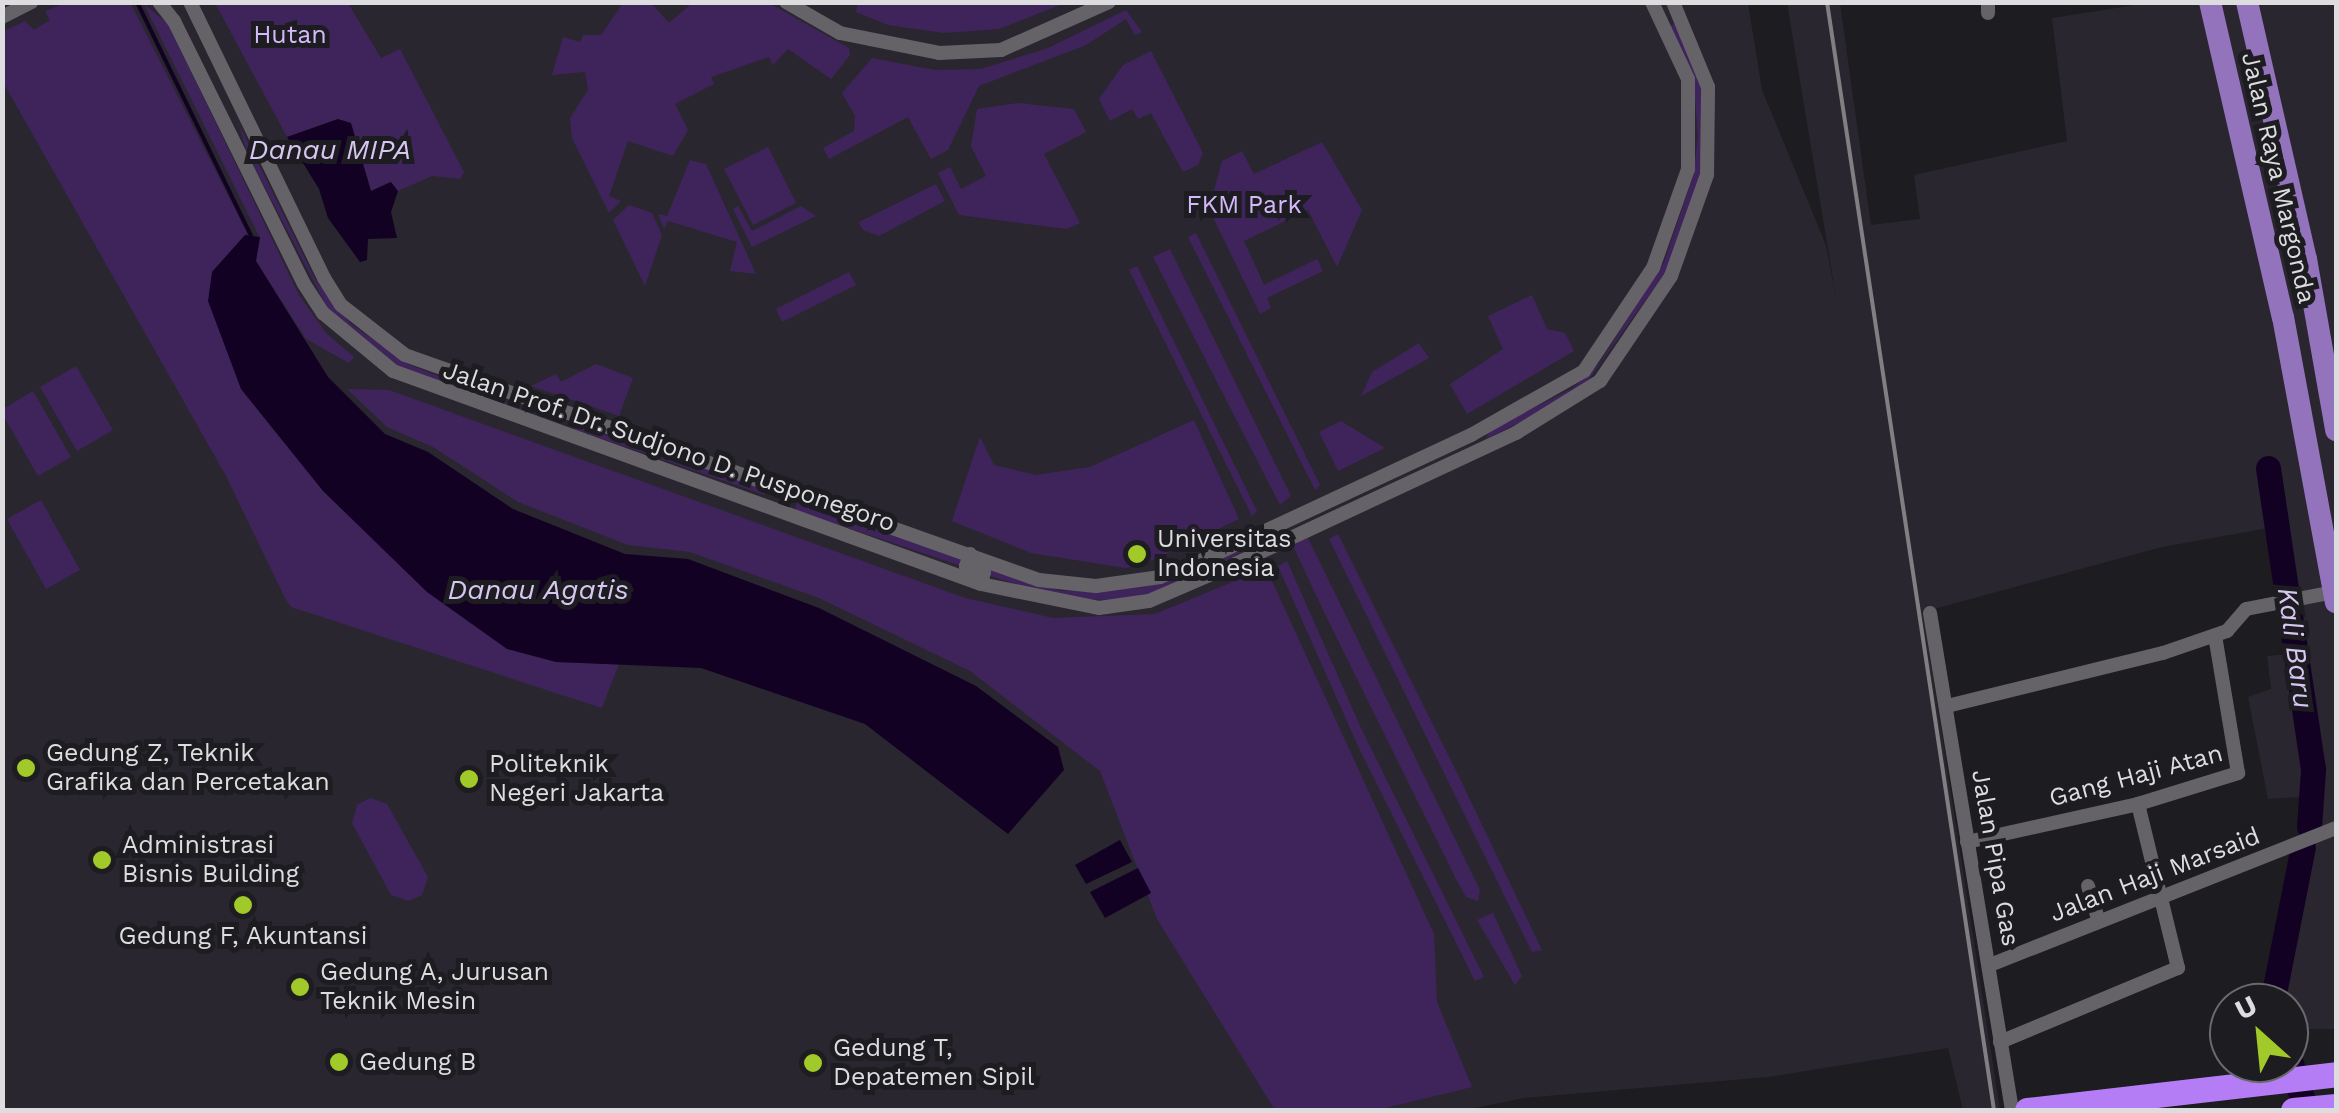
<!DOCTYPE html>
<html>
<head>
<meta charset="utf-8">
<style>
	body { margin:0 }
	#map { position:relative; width:2339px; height:1113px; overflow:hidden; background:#1d1c20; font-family:"Work Sans",sans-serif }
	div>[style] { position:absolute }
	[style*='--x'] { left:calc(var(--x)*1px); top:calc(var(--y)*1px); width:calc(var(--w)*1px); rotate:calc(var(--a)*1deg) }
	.built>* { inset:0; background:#29262f }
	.green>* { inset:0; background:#3f245c }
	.water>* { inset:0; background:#130124 }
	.stream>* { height:4px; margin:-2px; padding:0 2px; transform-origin:2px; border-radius:2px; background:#130124 }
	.river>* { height:25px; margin:-12.5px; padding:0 12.5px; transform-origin:12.5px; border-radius:12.5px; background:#130124 }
	.street>* { height:14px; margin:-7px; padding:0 7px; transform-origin:7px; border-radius:7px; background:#656368 }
	.primary>* { height:22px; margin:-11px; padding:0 11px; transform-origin:11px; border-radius:11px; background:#9473bd }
	.highway>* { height:25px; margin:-12.5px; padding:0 12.5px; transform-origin:12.5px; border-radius:12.5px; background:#b47df5 }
	.rail>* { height:4px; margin:-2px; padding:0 2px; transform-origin:2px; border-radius:2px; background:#807f82 }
	.dots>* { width:28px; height:28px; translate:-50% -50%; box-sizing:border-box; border:5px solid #1d1c20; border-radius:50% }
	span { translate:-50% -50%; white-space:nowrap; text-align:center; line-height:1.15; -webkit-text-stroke:10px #1d1c20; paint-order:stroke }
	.park-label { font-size:25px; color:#d4b9fa }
	.street-label { font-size:25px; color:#dddcdf }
	.poi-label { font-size:25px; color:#dddcdf }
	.left { translate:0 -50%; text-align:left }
	.water-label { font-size:28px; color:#d7c6f1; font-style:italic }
	.frame { position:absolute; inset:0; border:5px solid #dddcdf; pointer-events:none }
	.north { position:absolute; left:2209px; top:983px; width:100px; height:100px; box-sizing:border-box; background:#1d1c20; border:2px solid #6a696c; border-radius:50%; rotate:333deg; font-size:28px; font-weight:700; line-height:40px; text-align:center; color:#dddcdf }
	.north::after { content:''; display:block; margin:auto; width:35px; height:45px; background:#a1c92a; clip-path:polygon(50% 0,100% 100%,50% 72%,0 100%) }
</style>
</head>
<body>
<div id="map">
	<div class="built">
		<div style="clip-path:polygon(2px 3px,1748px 3px,1762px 90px,1826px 245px,1837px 303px,1787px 3px,1840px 3px,1871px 225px,1920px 219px,1914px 175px,2067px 141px,2052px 18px,2148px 3px,2336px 3px,2336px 1029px,2289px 1029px,2289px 1003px,2270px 1003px,2309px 796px,2268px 799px,2248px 697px,2271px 689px,2267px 656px,2297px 653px,2280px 526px,2162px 547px,1923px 612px,2000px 1110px,1963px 1110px,1948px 1048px,1768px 1077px,1524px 1098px,1465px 1110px,3px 1110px)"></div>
	</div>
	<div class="green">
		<div style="clip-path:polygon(130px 2px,247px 233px,212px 272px,556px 662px,619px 664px,602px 708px,291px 607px,285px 598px,226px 476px,3px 82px,2px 32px,25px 21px,34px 30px,50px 20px,45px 11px,65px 3px)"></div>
		<div style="clip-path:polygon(858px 2px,1065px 2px,1065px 3px,999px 29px,944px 33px,888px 25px,856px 12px)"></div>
		<div style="clip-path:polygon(215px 3px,348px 3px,381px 58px,400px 49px,464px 172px,460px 179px,432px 176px,398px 191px,390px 182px,371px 191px,360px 153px,338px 119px,287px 137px)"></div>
		<div style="clip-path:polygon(623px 3px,651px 3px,669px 23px,692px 3px,769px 3px,849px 48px,850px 55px,831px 79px,788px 49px,773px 65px,769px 57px,711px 77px,714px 84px,675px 104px,688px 130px,673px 156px,628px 141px,609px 196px,621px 201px,609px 213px,572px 138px,570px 118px,588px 90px,585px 72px,552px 75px,563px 37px,580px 42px,583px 35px,601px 35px)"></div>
		<div style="clip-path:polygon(144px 4px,168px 24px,299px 295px,326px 333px,354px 357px,349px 363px,306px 339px,256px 261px,260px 238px)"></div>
		<div style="clip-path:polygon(1126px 10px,1142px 32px,1135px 35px,1126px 19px,1086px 45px,979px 86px,948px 150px,931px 159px,908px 117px,829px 159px,823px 148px,854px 131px,855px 116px,842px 93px,872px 58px,935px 70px,981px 69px,1048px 48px)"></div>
		<div style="clip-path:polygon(1676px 24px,1706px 99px,1703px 169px,1670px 266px,1579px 393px,1486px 439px,1490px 430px,1573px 388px,1599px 364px,1664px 262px,1693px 177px,1698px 137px,1694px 85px,1670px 25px)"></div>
		<div style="clip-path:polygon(1151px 51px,1203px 153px,1198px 165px,1183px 172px,1151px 113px,1138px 119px,1132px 109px,1110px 121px,1099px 99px,1123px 65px)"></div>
		<div style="clip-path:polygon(1018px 103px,1074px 109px,1086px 132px,1044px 154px,1080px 223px,1067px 229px,959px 215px,938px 173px,950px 167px,961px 189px,986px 176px,971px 146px,977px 109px)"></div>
		<div style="clip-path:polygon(239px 124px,316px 281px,351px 324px,410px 365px,551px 420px,405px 371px,329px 311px,247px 153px)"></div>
		<div style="clip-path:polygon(1322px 142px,1362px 210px,1337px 267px,1308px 210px,1244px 241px,1264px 285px,1317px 259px,1323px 271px,1267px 298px,1271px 308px,1260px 314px,1209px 209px,1222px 161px,1242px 151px,1254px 174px)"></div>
		<div style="clip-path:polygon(768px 147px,796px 203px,753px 225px,724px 169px)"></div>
		<div style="clip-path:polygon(690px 160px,706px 164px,756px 274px,730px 271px,737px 242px,668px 221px,664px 229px,658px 214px,667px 216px)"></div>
		<div style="clip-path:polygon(936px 184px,945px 201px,879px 236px,863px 230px,859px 222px)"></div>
		<div style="clip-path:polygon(629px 205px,652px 213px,662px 235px,645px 286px,613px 220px)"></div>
		<div style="clip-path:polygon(738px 206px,752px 231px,801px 206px,816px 216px,752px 247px,733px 209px)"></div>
		<div style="clip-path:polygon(1196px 233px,1320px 485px,1315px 490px,1188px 237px)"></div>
		<div style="clip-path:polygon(1170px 249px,1291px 496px,1280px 505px,1153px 257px)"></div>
		<div style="clip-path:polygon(1137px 266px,1257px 511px,1252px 516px,1129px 270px)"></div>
		<div style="clip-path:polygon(849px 272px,856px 285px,782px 322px,776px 309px)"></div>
		<div style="clip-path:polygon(1532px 295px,1547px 329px,1565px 333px,1574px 351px,1467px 414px,1450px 384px,1503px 349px,1488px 316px)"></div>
		<div style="clip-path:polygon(1419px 343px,1429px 358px,1361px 396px,1372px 372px)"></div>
		<div style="clip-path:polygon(596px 364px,633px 378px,619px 416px,531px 386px,556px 374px,561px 382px)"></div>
		<div style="clip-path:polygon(76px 366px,113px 430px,77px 451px,40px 387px)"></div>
		<div style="clip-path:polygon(347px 389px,389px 390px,965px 598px,1053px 618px,1155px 614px,1266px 568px,1434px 934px,1437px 1002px,1472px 1087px,1377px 1110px,1275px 1110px,1157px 919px,1100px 771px,970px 671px,819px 598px,690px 552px,628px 545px,518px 502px,433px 447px,387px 427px)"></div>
		<div style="clip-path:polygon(33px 391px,71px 457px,38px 476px,3px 415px,3px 409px)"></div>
		<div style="clip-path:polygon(1194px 420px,1239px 519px,1156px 559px,1126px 568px,1031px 553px,952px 521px,980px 437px,994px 465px,1035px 475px,1090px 467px)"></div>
		<div style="clip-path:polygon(1341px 421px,1385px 448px,1338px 471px,1319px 432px)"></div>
		<div style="clip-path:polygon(579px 426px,764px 489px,765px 495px,574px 429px)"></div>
		<div style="clip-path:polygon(41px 500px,80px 570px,46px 589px,7px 519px)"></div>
		<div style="clip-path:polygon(797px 502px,1060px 591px,1143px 587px,1267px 541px,1155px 592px,1120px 600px,1060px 599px,795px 510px)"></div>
		<div style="clip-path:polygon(1338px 534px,1462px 783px,1542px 950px,1532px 952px,1329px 539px)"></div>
		<div style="clip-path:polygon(1307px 536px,1480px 890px,1478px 901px,1466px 897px,1456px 879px,1322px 608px,1293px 546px)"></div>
		<div style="clip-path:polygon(1287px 561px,1361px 728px,1484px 977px,1475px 981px,1358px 746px,1278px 566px)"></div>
		<div style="clip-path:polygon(370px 798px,387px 804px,428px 877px,422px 895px,409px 901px,391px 895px,352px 823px,357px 805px)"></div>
		<div style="clip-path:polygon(1493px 913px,1522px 976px,1515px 985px,1477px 920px)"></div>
	</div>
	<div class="water">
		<div style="clip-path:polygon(338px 119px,351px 123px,371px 191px,391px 182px,398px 191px,391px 212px,397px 238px,368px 239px,367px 260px,360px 262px,328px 218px,319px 189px,287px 137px)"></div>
		<div style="clip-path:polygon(245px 235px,260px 237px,256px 261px,328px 377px,385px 434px,428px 452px,513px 509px,625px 554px,688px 559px,819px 608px,976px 686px,1058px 747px,1064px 770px,1008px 834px,865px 724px,701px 668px,556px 662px,507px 649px,427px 592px,323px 491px,241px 389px,208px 301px,212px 272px)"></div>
		<div style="clip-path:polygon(1120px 840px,1132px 862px,1086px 884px,1075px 865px)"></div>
		<div style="clip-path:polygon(1138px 868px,1151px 893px,1105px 918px,1090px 892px)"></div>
	</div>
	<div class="stream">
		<div style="--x:137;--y:2;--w:260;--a:64"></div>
	</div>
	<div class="river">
		<div style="--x:2268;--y:468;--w:305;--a:81.5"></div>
		<div style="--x:2313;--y:770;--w:57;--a:94"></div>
		<div style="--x:2272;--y:1003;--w:159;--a:-78.8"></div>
		<div style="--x:2289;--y:1057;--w:56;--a:72.2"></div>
	</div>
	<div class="street">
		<div style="--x:159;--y:2;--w:24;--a:52"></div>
		<div style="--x:174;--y:21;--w:293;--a:63.7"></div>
		<div style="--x:304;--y:284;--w:35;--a:57"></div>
		<div style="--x:323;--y:313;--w:91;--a:39.6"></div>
		<div style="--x:393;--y:371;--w:625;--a:19.91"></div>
		<div style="--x:981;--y:584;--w:120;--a:11.5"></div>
		<div style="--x:1099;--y:608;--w:50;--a:-8"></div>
		<div style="--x:1149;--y:601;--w:94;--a:-23.3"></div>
		<div style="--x:1235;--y:564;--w:310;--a:-25"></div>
		<div style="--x:1516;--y:433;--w:99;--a:-31.8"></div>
		<div style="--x:1600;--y:381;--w:127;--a:-55.9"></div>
		<div style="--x:1671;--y:276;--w:107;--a:-70.4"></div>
		<div style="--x:1707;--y:175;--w:88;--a:-89.3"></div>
		<div style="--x:1708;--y:87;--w:92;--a:-112.4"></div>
		<div style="--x:190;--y:2;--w:307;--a:64.1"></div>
		<div style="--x:324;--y:278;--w:32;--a:58"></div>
		<div style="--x:341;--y:305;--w:81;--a:38"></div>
		<div style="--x:405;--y:355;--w:673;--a:19.54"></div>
		<div style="--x:1039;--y:580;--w:57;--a:6"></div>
		<div style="--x:1096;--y:586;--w:65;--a:-8"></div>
		<div style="--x:1160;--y:577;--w:46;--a:-21.6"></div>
		<div style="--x:1203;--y:560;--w:296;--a:-25"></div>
		<div style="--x:1471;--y:435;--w:130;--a:-29.5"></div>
		<div style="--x:1584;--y:371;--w:124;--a:-56.2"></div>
		<div style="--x:1653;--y:268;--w:105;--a:-70.5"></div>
		<div style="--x:1688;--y:169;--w:90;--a:-90"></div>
		<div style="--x:1688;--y:79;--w:85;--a:-115.1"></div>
		<div style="--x:786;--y:2;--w:62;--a:29.9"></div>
		<div style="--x:840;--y:33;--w:101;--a:11.4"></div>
		<div style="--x:939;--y:53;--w:62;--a:-2.8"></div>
		<div style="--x:1001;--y:50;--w:118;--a:-24"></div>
		<div style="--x:1988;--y:2;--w:11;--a:90"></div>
		<div style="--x:2;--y:17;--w:33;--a:-27"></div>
		<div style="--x:970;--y:554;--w:13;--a:108"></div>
		<div style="--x:966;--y:566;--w:19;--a:18"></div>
		<div style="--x:984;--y:572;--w:12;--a:104"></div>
		<div style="--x:1930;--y:613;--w:504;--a:80.63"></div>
		<div style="--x:1947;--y:706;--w:222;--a:-13.8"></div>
		<div style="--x:2163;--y:653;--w:68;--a:-19"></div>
		<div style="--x:2227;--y:631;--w:29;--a:-49"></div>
		<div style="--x:2246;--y:609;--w:90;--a:-10.9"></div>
		<div style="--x:1967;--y:842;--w:175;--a:-12.5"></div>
		<div style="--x:2138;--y:804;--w:105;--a:-17.2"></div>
		<div style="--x:2238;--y:773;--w:139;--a:-99.5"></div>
		<div style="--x:2088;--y:886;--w:37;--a:73"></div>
		<div style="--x:1990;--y:965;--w:372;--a:-21.6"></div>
		<div style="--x:2000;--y:1042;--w:193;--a:-22.6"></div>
		<div style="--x:2178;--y:968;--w:169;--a:-103.7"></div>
	</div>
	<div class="primary">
		<div style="--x:2210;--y:2;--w:323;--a:77"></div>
		<div style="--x:2283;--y:317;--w:290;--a:79.5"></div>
		<div style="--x:2247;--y:2;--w:264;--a:77.1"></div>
		<div style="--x:2306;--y:259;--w:174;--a:80"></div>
	</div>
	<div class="highway">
		<div style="--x:2027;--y:1110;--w:311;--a:-6.6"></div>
		<div style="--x:2293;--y:1110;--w:43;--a:-5.3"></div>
	</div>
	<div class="rail">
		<div style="--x:1827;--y:2;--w:1121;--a:81.43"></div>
	</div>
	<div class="dots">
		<div style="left:1137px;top:554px;background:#a1c92a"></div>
		<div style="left:26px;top:768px;background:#a1c92a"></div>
		<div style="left:469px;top:779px;background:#a1c92a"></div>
		<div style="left:102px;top:860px;background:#a1c92a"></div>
		<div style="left:243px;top:905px;background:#a1c92a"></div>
		<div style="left:300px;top:987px;background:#a1c92a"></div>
		<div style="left:339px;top:1062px;background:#a1c92a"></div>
		<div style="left:813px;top:1063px;background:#a1c92a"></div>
	</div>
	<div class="park-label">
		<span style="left:290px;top:35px">Hutan</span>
		<span style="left:1244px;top:205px">FKM Park</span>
	</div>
	<div class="street-label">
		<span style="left:2278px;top:178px;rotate:77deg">Jalan Raya Margonda</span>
		<span style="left:669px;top:447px;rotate:19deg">Jalan Prof. Dr. Sudjono D. Pusponegoro</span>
		<span style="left:2136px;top:776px;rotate:-15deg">Gang Haji Atan</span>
		<span style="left:1995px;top:858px;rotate:80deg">Jalan Pipa Gas</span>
		<span style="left:2155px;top:875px;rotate:-21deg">Jalan Haji Marsaid</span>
	</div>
	<div class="poi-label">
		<span class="left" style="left:1157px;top:554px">Universitas<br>Indonesia</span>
		<span class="left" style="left:46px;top:768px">Gedung Z, Teknik<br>Grafika dan Percetakan</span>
		<span class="left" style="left:489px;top:779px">Politeknik<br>Negeri Jakarta</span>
		<span class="left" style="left:122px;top:860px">Administrasi<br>Bisnis Building</span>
		<span style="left:243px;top:936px">Gedung F, Akuntansi</span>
		<span class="left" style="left:320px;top:987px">Gedung A, Jurusan<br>Teknik Mesin</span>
		<span class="left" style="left:833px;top:1063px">Gedung T,<br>Depatemen Sipil</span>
		<span class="left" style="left:359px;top:1062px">Gedung B</span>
	</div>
	<div class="water-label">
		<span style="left:330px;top:150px">Danau MIPA</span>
		<span style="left:538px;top:590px">Danau Agatis</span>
		<span style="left:2295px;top:648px;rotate:82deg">Kali Baru</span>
	</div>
	<div class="frame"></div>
	<div class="north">U</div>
</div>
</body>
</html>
